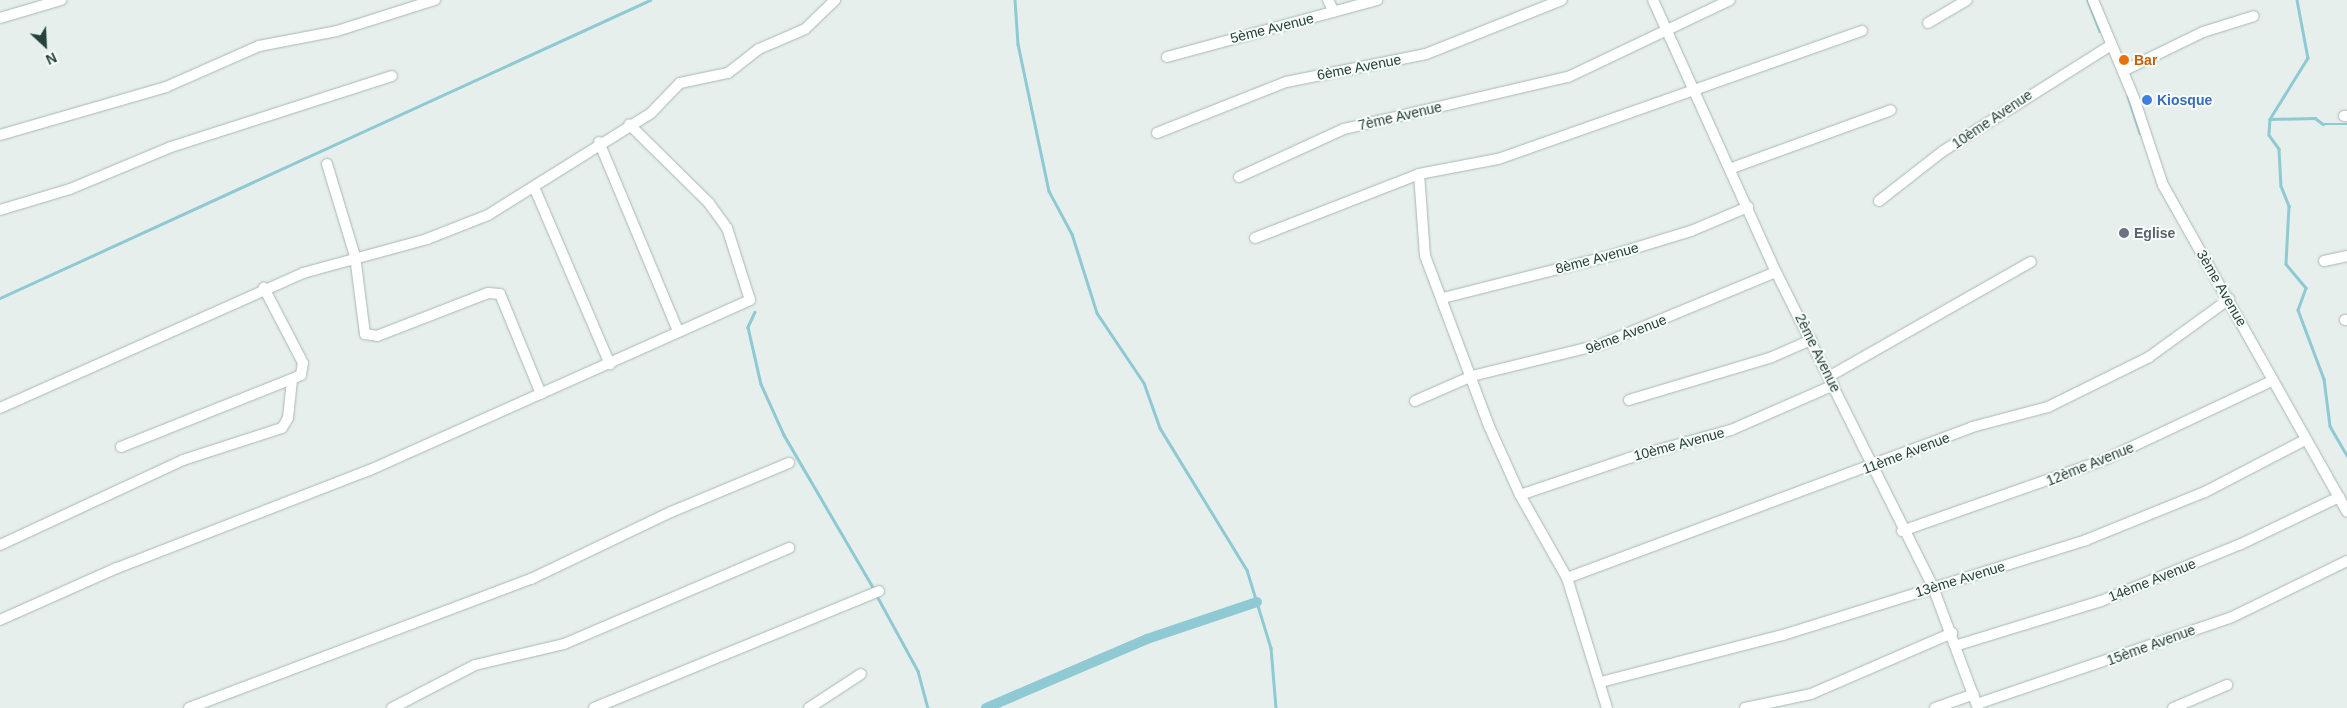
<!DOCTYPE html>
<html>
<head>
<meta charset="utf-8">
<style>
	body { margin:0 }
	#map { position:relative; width:2347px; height:708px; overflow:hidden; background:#e6efeb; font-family:Helvetica,sans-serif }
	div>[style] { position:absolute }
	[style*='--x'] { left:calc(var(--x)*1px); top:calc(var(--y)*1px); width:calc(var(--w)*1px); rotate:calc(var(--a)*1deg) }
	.stream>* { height:2.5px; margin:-1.25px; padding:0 1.25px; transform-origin:1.25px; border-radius:1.25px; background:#8ec9d4 }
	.canal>* { height:10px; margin:-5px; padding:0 5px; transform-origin:5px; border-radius:5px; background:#8ec9d4 }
	.roads { filter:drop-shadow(0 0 1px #a8b8b2) drop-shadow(0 0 1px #a8b8b2) }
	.minor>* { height:10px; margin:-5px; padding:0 5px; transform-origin:5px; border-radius:5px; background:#fff }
	.dots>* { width:14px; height:14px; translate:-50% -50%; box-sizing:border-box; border:2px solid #f7fbf9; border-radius:50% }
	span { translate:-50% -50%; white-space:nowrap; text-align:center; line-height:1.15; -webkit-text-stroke:4px #f7fbf9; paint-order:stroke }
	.street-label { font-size:14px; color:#24423a }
	.food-label { font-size:14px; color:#c56008; font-weight:700 }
	.left { translate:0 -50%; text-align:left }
	.shop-label { font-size:14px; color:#366cbe; font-weight:700 }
	.worship-label { font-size:14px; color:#5b616d; font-weight:700 }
	.north { position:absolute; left:20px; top:20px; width:50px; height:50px; -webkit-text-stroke:4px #f7fbf9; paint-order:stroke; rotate:155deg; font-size:14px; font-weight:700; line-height:20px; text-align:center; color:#24423a }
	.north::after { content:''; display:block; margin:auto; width:18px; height:22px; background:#24423a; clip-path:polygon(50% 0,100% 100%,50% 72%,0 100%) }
</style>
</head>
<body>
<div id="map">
	<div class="stream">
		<div style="--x:1015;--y:0;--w:44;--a:86.1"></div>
		<div style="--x:1018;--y:44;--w:150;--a:78.1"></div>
		<div style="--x:1049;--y:191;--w:49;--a:61.9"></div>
		<div style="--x:1072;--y:234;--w:83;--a:72.4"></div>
		<div style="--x:1097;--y:313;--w:84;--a:56.1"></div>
		<div style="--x:1144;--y:383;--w:48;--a:70.4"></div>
		<div style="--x:1160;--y:428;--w:167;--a:58.5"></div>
		<div style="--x:1247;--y:570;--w:82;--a:72.9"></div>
		<div style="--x:1271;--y:648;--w:60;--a:85.2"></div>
		<div style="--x:2088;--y:0;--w:33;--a:69"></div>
		<div style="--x:2297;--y:0;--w:59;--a:79.3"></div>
		<div style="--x:2308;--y:58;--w:72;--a:121.9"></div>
		<div style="--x:2270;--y:119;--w:16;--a:94"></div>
		<div style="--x:2269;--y:135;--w:17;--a:54"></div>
		<div style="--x:2279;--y:149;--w:37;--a:87"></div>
		<div style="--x:2281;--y:186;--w:22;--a:68"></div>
		<div style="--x:2289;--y:206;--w:58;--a:93"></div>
		<div style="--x:2286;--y:264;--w:31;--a:50"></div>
		<div style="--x:2306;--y:288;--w:23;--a:110"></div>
		<div style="--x:2298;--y:310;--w:74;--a:69.4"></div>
		<div style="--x:2324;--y:379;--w:47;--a:82.7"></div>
		<div style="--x:2330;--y:426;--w:34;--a:60"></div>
		<div style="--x:2128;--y:96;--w:39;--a:72"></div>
		<div style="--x:2270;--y:119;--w:45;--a:-1.3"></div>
		<div style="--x:2315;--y:118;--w:10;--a:37"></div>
		<div style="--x:2323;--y:124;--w:24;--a:0"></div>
		<div style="--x:0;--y:298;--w:715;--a:-24.63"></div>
		<div style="--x:755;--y:312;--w:17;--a:115"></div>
		<div style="--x:748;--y:327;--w:58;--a:77.2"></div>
		<div style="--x:761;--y:384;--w:56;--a:65.7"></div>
		<div style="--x:784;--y:435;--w:178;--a:59.7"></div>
		<div style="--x:1877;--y:469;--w:52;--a:-21.6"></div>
		<div style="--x:876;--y:594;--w:88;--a:61.4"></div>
		<div style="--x:918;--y:671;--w:38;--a:75"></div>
	</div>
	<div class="canal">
		<div style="--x:986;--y:708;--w:175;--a:-23.2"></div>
		<div style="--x:1147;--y:639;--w:116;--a:-18.6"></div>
	</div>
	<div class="roads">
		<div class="minor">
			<div style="--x:1328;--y:0;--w:13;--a:63"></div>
			<div style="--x:1653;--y:0;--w:299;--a:65.7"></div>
			<div style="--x:1776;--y:272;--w:352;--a:63.5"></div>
			<div style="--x:1933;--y:587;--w:129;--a:69.6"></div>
			<div style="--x:2093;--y:0;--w:106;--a:67.3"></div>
			<div style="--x:2134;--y:98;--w:92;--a:71.6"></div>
			<div style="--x:2163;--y:185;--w:375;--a:60.6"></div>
			<div style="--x:0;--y:18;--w:64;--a:-16.4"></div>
			<div style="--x:1928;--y:23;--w:45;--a:-30.5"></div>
			<div style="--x:1167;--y:57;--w:218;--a:-15.2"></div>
			<div style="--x:2123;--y:71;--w:89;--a:-26"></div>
			<div style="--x:2203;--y:32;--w:53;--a:-17.4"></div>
			<div style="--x:2344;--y:116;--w:3;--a:0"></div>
			<div style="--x:1157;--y:133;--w:139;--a:-21.6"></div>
			<div style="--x:1286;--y:82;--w:143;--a:-11.3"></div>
			<div style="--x:1426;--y:54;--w:146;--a:-21.7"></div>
			<div style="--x:0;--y:135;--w:173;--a:-16.1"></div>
			<div style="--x:166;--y:87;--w:102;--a:-23.8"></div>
			<div style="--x:259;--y:46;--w:79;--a:-10.9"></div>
			<div style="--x:337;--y:31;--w:103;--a:-17.6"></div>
			<div style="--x:599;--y:142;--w:205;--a:67.3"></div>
			<div style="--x:327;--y:164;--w:96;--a:73.1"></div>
			<div style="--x:355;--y:256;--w:79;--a:82.7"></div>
			<div style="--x:365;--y:334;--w:12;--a:9"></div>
			<div style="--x:377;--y:336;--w:119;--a:-21.2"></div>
			<div style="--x:488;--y:293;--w:12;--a:5"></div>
			<div style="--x:500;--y:294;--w:108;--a:67.7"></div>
			<div style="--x:1732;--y:168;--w:169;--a:-20"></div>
			<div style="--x:1239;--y:177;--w:115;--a:-24.6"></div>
			<div style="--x:1344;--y:129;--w:230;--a:-13.1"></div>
			<div style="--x:1568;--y:77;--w:179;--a:-25.4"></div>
			<div style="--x:534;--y:187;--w:193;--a:66.8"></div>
			<div style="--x:1879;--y:201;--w:81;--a:-38"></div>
			<div style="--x:1943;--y:151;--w:199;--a:-32.2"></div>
			<div style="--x:0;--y:210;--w:73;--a:-16.7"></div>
			<div style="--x:70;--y:189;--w:109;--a:-22.6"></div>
			<div style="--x:171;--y:147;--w:232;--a:-17.8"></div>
			<div style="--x:1255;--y:238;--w:176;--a:-21.3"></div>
			<div style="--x:2324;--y:261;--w:24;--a:-12"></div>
			<div style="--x:1443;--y:298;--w:171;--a:-14.2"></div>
			<div style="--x:1609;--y:256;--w:86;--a:-17"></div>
			<div style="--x:1691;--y:231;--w:62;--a:-22.8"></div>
			<div style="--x:2345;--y:320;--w:2;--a:0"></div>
			<div style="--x:1830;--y:376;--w:231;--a:-29.6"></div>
			<div style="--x:1629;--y:400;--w:149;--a:-16.7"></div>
			<div style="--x:1772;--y:357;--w:43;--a:-23.6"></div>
			<div style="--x:1415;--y:401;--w:62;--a:-23.7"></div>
			<div style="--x:1472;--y:376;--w:134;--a:-13.8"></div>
			<div style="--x:1602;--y:344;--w:188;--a:-22.5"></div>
			<div style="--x:0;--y:408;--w:332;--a:-24"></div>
			<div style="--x:303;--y:273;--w:129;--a:-15.3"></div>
			<div style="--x:427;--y:239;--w:66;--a:-21.5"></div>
			<div style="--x:488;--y:215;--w:192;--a:-32"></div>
			<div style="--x:651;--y:113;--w:42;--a:-46"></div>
			<div style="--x:680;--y:83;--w:49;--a:-11.8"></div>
			<div style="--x:728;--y:73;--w:39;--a:-38"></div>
			<div style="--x:759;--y:49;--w:50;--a:-23.5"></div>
			<div style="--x:805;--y:29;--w:42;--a:-44"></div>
			<div style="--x:121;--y:447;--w:184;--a:-21.7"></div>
			<div style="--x:1520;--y:495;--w:115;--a:-18.7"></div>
			<div style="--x:1629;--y:458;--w:106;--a:-15.4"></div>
			<div style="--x:1731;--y:430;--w:112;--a:-23.6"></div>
			<div style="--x:1902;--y:531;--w:214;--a:-19.4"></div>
			<div style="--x:2104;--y:460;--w:186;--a:-25.2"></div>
			<div style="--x:0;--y:545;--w:202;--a:-24.9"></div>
			<div style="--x:183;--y:460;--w:104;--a:-17.9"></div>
			<div style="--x:282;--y:428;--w:12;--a:-59"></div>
			<div style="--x:288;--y:418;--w:39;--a:-84"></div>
			<div style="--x:292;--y:379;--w:10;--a:-24"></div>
			<div style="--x:301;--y:375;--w:12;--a:-81"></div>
			<div style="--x:303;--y:363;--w:85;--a:-117.5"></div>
			<div style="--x:1567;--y:578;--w:432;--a:-20.4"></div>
			<div style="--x:1972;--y:427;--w:79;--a:-14.7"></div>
			<div style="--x:2048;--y:407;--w:113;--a:-26.3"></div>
			<div style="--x:2149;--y:357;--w:99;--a:-35.9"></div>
			<div style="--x:0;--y:620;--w:128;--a:-24"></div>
			<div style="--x:117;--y:568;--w:271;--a:-21.2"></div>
			<div style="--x:370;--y:470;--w:416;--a:-24.1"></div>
			<div style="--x:750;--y:300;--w:76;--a:-107.7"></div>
			<div style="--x:727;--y:228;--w:31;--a:-126"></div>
			<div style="--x:709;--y:203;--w:112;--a:-135.4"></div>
			<div style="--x:1958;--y:645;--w:150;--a:-17.1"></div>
			<div style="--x:2101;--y:601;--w:151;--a:-22.2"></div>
			<div style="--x:2241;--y:544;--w:109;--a:-25.6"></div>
			<div style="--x:1601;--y:682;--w:188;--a:-14.5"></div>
			<div style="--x:1783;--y:635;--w:318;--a:-17.4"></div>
			<div style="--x:2086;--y:540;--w:128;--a:-22"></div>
			<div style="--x:2205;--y:492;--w:113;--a:-27.5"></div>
			<div style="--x:1977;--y:704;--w:269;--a:-18.8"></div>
			<div style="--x:2232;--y:617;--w:128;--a:-26"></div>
			<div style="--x:189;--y:708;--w:366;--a:-20.7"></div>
			<div style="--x:531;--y:579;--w:155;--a:-25.6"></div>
			<div style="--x:671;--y:512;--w:128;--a:-22.6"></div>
			<div style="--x:392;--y:708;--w:93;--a:-27.4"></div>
			<div style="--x:475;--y:665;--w:91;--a:-13.3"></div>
			<div style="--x:564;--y:644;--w:245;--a:-23.1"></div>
			<div style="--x:594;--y:708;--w:308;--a:-22.3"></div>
			<div style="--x:809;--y:708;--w:62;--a:-33.2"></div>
			<div style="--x:1607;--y:708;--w:136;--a:-107.1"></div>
			<div style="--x:1567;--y:578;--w:95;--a:-119.5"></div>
			<div style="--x:1520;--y:495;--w:76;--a:-114.2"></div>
			<div style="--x:1489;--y:426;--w:182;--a:-110.6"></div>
			<div style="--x:1425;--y:256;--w:82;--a:-94.2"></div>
			<div style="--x:1419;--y:174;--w:80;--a:-10.8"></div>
			<div style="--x:1498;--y:159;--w:386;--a:-19.4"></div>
			<div style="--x:1745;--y:708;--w:67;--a:-12"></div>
			<div style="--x:1811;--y:694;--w:154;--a:-23.4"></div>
			<div style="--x:1935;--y:708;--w:41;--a:-19.7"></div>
			<div style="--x:2173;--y:708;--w:59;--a:-23.1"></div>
		</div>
	</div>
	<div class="dots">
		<div style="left:2124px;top:60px;background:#e8710a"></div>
		<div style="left:2147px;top:100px;background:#3f7fe0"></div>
		<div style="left:2124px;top:233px;background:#6b7280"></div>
	</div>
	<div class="street-label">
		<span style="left:1272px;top:28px;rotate:-14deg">5ème Avenue</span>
		<span style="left:1359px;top:67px;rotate:-11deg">6ème Avenue</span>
		<span style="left:1400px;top:116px;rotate:-13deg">7ème Avenue</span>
		<span style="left:1992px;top:119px;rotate:-34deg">10ème Avenue</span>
		<span style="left:1597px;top:258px;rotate:-15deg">8ème Avenue</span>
		<span style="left:2222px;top:288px;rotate:60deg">3ème Avenue</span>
		<span style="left:1626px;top:334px;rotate:-21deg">9ème Avenue</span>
		<span style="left:1818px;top:353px;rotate:64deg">2ème Avenue</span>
		<span style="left:1679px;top:444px;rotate:-15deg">10ème Avenue</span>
		<span style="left:1906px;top:453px;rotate:-21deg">11ème Avenue</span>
		<span style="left:2090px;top:464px;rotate:-22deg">12ème Avenue</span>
		<span style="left:1960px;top:579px;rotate:-17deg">13ème Avenue</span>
		<span style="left:2152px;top:580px;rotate:-22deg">14ème Avenue</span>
		<span style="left:2151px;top:645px;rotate:-20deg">15ème Avenue</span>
	</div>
	<div class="food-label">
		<span class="left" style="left:2134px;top:60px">Bar</span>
	</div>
	<div class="shop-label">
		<span class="left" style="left:2157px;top:100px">Kiosque</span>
	</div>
	<div class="worship-label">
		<span class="left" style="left:2134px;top:233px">Eglise</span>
	</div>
	<div class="north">N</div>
</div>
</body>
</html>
